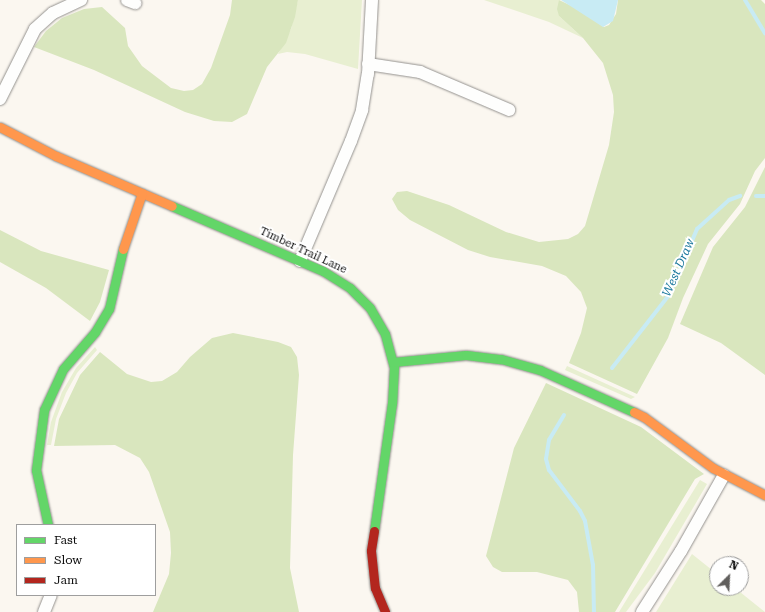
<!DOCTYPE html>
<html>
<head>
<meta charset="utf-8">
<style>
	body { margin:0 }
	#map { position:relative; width:765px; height:612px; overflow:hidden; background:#fbf7f0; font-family:"Roboto Serif",serif }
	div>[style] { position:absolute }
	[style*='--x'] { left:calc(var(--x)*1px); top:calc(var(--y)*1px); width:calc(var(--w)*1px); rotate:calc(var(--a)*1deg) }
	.green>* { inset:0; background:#e8efd1 }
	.forest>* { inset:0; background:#d9e6be }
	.water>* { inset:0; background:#c8ebf4 }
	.stream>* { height:4px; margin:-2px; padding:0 2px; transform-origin:2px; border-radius:2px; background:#c8ebf4 }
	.roads { filter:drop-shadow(0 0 1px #94928f) drop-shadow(0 0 1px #94928f) }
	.street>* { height:12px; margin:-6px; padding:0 6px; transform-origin:6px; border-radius:6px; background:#fefefd }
	.fast>* { height:9px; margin:-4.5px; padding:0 4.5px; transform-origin:4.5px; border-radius:4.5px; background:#63d668 }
	.slow>* { height:9px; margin:-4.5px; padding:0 4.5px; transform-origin:4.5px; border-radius:4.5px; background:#ff974d }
	.jam>* { height:9px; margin:-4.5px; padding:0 4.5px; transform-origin:4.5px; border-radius:4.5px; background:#b3261e }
	span { translate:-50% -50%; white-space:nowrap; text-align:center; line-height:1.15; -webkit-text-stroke:4px #fff; paint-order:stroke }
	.street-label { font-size:11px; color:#0c0c0c }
	.water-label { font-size:12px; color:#18769c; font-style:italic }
	.legend { position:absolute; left:16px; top:524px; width:140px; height:72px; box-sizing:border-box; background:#fff; border:1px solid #9e9e9e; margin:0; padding:5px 7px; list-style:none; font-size:12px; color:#0c0c0c }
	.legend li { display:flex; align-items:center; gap:8px; height:20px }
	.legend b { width:20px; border:1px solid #9e9e9e }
	.north { position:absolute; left:709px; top:556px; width:40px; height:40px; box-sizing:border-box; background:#fff; border:1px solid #9e9e9e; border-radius:50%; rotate:24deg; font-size:11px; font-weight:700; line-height:16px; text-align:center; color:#0c0c0c }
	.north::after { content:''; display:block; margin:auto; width:14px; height:18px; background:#605e5c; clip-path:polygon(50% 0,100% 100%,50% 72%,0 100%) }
</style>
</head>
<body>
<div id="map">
	<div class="green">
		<div style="clip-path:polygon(298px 0,362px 0,358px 69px,305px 54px,287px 52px,278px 54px,291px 29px)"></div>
		<div style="clip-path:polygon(484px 0,559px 0,559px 16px,583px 38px,549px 22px)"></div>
		<div style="clip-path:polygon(95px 347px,97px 350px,77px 373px,66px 393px,56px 419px,51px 445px,47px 445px,51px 422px,62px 392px,76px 368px)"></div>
		<div style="clip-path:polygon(567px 366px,635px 397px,631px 399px,565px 370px)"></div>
		<div style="clip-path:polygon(700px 480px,707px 484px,655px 573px,626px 612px,619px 612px)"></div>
		<div style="clip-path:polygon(692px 554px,717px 574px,717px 588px,735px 588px,765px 612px,656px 612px)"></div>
	</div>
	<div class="forest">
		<div style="clip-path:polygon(232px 0,298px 0,295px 17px,286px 43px,267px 67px,247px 114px,232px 122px,214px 121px,185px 112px,94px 70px,34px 47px,46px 31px,62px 18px,84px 9px,102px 7px,125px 28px,128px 46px,142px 66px,171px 88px,184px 91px,193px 90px,202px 84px,211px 68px,230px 15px)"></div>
		<div style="clip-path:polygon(559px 0,576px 8px,604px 27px,609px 25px,616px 14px,618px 0,761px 0,765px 4px,765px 158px,755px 171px,740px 204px,708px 244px,683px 298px,668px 338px,637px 394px,569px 363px,581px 333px,587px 308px,581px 292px,566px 276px,542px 266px,490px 257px,468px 250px,410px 220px,398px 210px,392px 199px,397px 192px,407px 191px,449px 205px,506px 232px,539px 242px,568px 239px,578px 234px,585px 226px,609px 145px,614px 112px,613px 95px,603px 63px,583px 38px,559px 16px,557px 9px)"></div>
		<div style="clip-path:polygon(765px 167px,765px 375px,721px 343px,680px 324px,713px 247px,745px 207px)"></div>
		<div style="clip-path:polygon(0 230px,41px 251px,109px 270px,100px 302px,90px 321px,46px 288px,0 262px)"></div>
		<div style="clip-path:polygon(233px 333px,278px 342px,291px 347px,297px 357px,299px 375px,293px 455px,290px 568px,299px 612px,153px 612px,169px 574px,171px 553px,170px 532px,149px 472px,140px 458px,115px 445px,54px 446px,59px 419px,80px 375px,100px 352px,127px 374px,151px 382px,162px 381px,177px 372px,190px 357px,212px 338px)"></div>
		<div style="clip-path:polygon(546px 383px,641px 427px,704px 474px,695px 479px,615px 612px,579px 612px,577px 592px,568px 580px,537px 572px,502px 572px,493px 567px,486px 556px,514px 448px)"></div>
	</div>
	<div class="water">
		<div style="clip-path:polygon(561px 0,618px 0,613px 21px,603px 27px)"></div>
	</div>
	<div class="stream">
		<div style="--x:745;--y:0;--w:39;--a:59"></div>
		<div style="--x:756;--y:196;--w:9;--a:0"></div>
		<div style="--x:612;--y:368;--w:93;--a:-52"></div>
		<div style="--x:669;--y:295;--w:72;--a:-67"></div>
		<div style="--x:697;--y:229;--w:43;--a:-42.2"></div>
		<div style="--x:729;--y:200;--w:12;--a:-20"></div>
		<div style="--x:564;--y:415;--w:29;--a:121"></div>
		<div style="--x:549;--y:440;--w:19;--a:99"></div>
		<div style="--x:546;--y:459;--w:11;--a:75"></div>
		<div style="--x:549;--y:470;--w:51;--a:52.9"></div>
		<div style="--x:580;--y:511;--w:11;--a:63"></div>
		<div style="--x:585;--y:521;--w:45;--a:79.7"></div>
		<div style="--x:593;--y:565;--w:47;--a:88.8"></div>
	</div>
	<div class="roads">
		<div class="street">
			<div style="--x:127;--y:0;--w:9;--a:21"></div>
			<div style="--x:368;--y:64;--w:53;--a:8.7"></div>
			<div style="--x:420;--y:72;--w:97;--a:23.1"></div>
			<div style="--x:0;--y:99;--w:78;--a:-63.4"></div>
			<div style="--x:35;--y:29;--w:24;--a:-42"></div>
			<div style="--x:53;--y:13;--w:31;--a:-25"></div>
			<div style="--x:300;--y:261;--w:130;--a:-67"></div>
			<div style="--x:351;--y:141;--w:33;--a:-70"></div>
			<div style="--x:362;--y:110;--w:36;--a:-81"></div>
			<div style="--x:368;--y:74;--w:74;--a:-86.9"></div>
			<div style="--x:44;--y:612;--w:18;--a:-68"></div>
			<div style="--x:642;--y:612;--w:72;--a:-57.4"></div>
			<div style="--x:681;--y:551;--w:87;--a:-60.5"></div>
		</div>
		<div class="fast">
			<div style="--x:172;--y:206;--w:164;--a:23.3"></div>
			<div style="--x:323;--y:271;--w:32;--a:32"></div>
			<div style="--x:350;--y:288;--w:28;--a:45"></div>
			<div style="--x:370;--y:308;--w:30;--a:60"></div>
			<div style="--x:385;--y:334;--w:34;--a:75"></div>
			<div style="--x:394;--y:367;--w:36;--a:93"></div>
			<div style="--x:392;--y:403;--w:129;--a:98"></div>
			<div style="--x:393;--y:362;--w:73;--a:-5.5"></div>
			<div style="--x:466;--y:355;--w:35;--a:7"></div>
			<div style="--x:501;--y:359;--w:41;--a:15.8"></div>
			<div style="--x:540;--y:370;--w:103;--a:24.1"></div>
			<div style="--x:48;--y:525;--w:56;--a:-102.3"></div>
			<div style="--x:36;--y:470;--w:61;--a:-82.4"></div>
			<div style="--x:44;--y:410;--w:45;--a:-65.1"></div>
			<div style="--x:63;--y:369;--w:49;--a:-49.1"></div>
			<div style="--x:95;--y:332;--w:27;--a:-59"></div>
			<div style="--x:109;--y:309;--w:62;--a:-76.9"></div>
		</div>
		<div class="slow">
			<div style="--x:0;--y:127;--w:63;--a:27.4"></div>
			<div style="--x:56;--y:156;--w:126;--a:23.3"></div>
			<div style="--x:123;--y:249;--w:59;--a:-71.3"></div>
			<div style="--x:634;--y:412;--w:11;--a:27"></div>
			<div style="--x:644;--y:417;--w:86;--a:36.5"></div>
			<div style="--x:713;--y:468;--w:59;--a:27.4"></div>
		</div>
		<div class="jam">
			<div style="--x:374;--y:531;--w:20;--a:99"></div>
			<div style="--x:371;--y:551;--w:37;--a:84"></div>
			<div style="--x:375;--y:588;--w:26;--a:67"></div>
		</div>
	</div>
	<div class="street-label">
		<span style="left:303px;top:251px;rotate:25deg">Timber Trail Lane</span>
	</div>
	<div class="water-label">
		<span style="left:679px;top:268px;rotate:-66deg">West Draw</span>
	</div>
	<ul class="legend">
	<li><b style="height:5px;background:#63d668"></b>Fast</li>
	<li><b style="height:5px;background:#ff974d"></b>Slow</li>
	<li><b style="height:5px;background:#b3261e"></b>Jam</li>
	</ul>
	<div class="north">N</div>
</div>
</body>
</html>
